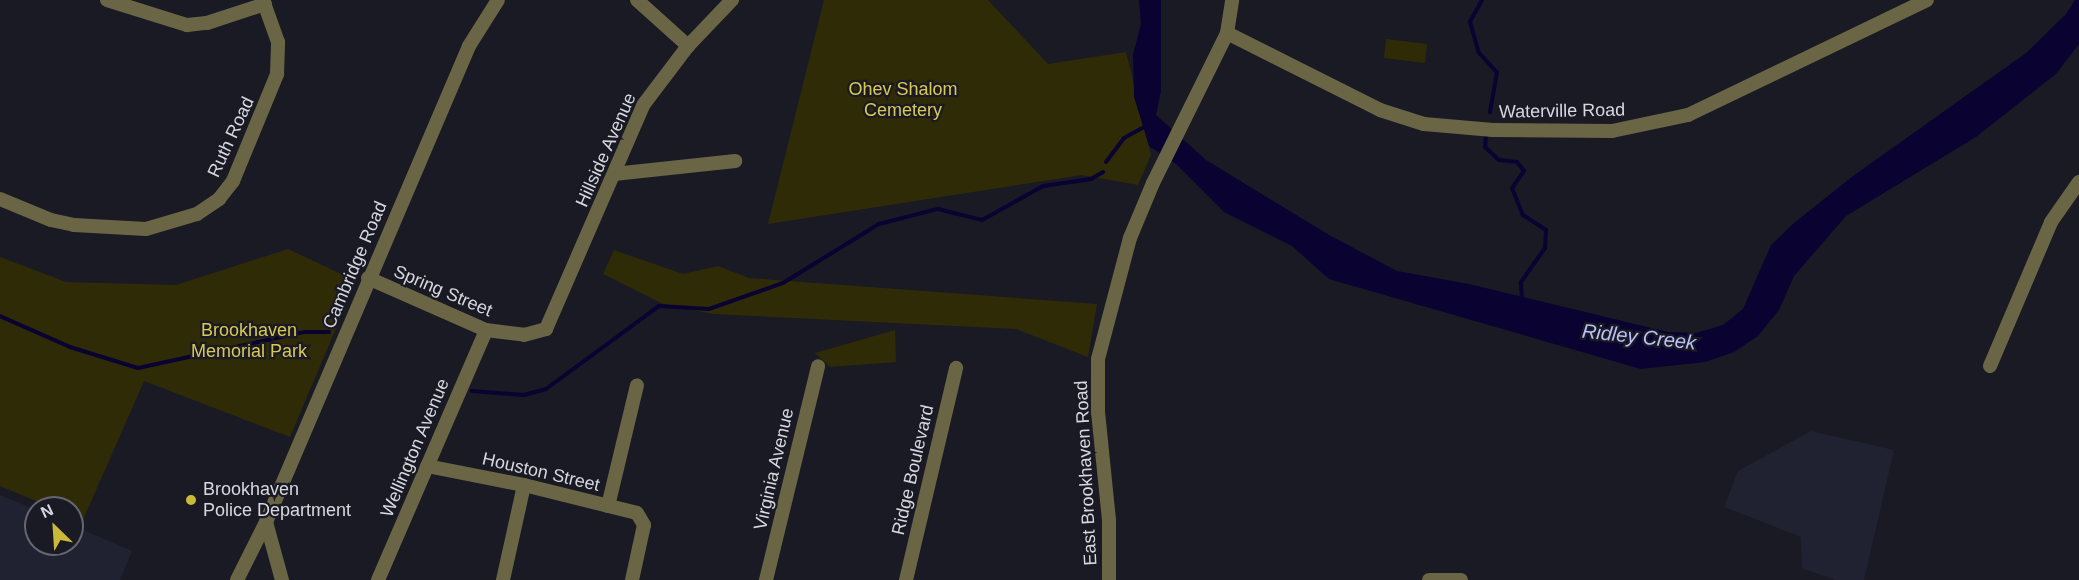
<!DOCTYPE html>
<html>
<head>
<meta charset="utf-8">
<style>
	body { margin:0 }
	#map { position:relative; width:2079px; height:580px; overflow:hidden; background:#191a24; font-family:Helvetica,sans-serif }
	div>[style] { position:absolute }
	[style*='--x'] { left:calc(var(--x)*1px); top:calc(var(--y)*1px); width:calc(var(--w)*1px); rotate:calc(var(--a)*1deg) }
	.built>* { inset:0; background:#212231 }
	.green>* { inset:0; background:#302b07 }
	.water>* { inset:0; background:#0a0231 }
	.stream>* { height:4px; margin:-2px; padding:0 2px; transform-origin:2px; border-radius:2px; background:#0a0231 }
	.minor>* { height:14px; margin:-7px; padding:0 7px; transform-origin:7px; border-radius:7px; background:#6a6645 }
	.dots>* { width:16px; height:16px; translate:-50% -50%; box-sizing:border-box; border:3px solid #191a24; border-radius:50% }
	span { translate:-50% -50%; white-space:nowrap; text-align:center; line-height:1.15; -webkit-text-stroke:4.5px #191a24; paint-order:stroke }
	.park-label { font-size:18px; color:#d9c952 }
	.street-label { font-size:18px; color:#d7d8df }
	.poi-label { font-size:18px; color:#d7d8df }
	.left { translate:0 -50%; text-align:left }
	.water-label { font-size:20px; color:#bbc0fb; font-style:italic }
	.north { position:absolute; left:24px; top:496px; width:60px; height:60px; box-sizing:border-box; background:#191a24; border:2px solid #65666f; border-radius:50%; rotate:335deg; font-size:16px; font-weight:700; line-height:24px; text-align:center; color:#d7d8df }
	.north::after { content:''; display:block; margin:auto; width:21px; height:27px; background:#cbba39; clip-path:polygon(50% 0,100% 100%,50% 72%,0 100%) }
</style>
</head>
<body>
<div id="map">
	<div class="built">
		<div style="clip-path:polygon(1811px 431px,1894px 450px,1864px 580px,1835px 580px,1802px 568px,1801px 537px,1724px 507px,1738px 471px)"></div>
		<div style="clip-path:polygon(0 495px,36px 510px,36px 544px,72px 544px,72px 525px,132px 551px,120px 580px,0 580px)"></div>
	</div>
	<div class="green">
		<div style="clip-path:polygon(824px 0,988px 0,1048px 64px,1126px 52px,1151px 155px,1138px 185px,1082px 175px,768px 224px)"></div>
		<div style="clip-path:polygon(1386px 39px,1427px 44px,1425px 63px,1384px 58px)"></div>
		<div style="clip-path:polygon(288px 249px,356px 281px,290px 437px,144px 381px,83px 520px,72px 516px,72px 508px,53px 508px,0 486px,0 257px,66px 282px,176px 285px)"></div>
		<div style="clip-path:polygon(614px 250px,683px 274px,718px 266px,749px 278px,1097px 304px,1088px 357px,1016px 329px,713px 314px,663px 304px,603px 274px)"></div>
		<div style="clip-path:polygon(895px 330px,896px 362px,830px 367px,815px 353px)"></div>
	</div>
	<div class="water">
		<div style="clip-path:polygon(1139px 0,1161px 0,1161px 91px,1156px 115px,1206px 160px,1331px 236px,1397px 271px,1469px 284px,1668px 332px,1696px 333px,1723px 325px,1743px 309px,1771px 245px,1794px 223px,1853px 176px,2026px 53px,2066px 14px,2075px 0,2079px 0,2079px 44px,2056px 74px,1976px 137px,1846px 216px,1794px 276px,1779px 310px,1758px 336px,1734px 352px,1705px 362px,1641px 369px,1329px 279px,1292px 246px,1224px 212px,1176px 164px,1149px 146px,1134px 97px,1133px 55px,1141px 24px)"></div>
	</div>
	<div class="stream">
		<div style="--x:1482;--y:0;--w:25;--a:119"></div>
		<div style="--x:1470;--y:22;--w:32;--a:74"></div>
		<div style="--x:1479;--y:53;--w:26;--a:47"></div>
		<div style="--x:1497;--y:72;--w:41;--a:99.9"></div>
		<div style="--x:1486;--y:136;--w:11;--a:95"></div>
		<div style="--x:1485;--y:147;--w:19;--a:43"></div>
		<div style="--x:1499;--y:160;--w:18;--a:6"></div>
		<div style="--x:1517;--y:162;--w:11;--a:52"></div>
		<div style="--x:1524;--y:171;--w:21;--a:125"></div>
		<div style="--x:1512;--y:188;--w:29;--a:68"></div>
		<div style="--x:1523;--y:215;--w:27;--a:33"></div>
		<div style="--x:1546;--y:230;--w:18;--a:93"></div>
		<div style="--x:1545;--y:248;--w:42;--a:125.2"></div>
		<div style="--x:1521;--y:282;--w:21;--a:87"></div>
		<div style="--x:1106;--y:162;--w:30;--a:-53"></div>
		<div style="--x:1124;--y:138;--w:25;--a:-29"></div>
		<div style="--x:0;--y:316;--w:77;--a:23.9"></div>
		<div style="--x:70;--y:347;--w:71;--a:17.2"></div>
		<div style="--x:138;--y:368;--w:171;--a:-12.2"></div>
		<div style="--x:305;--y:332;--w:24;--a:0"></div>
		<div style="--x:472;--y:391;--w:52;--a:4.4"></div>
		<div style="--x:524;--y:395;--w:23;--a:-15"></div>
		<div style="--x:546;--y:389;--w:140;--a:-36.3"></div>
		<div style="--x:659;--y:306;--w:50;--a:3.4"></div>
		<div style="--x:709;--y:309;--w:78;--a:-19.4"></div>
		<div style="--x:783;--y:283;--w:113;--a:-31.6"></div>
		<div style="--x:879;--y:224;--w:61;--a:-14.3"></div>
		<div style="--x:938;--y:209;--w:45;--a:14"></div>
		<div style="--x:982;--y:220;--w:70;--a:-29.1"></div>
		<div style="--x:1043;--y:186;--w:49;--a:-8.3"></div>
		<div style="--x:1091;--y:179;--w:14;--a:-30"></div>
	</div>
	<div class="minor">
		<div style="--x:107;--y:0;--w:84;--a:17.4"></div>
		<div style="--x:187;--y:25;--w:20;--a:-6"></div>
		<div style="--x:207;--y:23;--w:61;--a:-18.1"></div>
		<div style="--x:637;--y:0;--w:69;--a:42"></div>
		<div style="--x:1227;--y:33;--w:171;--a:26.7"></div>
		<div style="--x:1380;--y:110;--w:46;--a:17.7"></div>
		<div style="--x:1424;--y:124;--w:69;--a:5"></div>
		<div style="--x:1493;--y:130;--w:119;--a:0.5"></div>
		<div style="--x:1612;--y:131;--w:78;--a:-11.9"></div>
		<div style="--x:1688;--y:115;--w:265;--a:-25.7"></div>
		<div style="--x:614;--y:174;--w:122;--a:-6.1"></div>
		<div style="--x:0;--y:199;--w:55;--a:22.4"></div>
		<div style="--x:51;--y:220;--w:24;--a:12"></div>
		<div style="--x:74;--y:225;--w:72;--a:3.2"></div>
		<div style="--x:146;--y:229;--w:53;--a:-16.4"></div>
		<div style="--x:197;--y:214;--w:27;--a:-34"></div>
		<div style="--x:219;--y:199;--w:23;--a:-52"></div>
		<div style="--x:233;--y:181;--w:116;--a:-67.6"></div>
		<div style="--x:277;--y:74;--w:32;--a:-88"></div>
		<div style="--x:278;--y:42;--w:45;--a:-109.7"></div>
		<div style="--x:368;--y:278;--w:129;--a:23.8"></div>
		<div style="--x:486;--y:330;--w:38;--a:7"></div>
		<div style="--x:524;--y:335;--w:23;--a:-15"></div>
		<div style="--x:546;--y:329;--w:245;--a:-66.5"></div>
		<div style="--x:644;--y:104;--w:73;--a:-52.8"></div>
		<div style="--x:688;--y:46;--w:64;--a:-46.3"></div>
		<div style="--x:1990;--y:366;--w:156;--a:-67"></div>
		<div style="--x:2051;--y:222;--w:49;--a:-55"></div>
		<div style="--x:427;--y:466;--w:99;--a:11.1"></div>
		<div style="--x:524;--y:485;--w:116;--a:13.9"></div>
		<div style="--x:637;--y:513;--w:14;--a:60"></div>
		<div style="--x:644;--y:525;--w:56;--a:102.3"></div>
		<div style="--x:608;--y:506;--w:124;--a:-76.5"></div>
		<div style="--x:266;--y:522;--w:60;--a:74.6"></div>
		<div style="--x:237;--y:580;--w:65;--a:-63.4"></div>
		<div style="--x:266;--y:522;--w:517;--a:-66.9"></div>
		<div style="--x:469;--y:46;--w:54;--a:-57.8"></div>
		<div style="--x:378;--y:580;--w:272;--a:-66.6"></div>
		<div style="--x:503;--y:580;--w:97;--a:-77.5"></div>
		<div style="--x:766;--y:580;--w:220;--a:-76.3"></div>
		<div style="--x:906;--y:580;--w:218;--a:-76.7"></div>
		<div style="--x:1109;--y:580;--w:60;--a:-90"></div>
		<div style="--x:1109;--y:520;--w:109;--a:-95.8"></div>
		<div style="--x:1098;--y:412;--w:53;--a:-90"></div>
		<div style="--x:1098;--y:359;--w:125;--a:-75.2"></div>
		<div style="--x:1130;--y:238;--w:60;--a:-67.3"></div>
		<div style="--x:1153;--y:183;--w:167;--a:-63.7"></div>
		<div style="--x:1227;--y:33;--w:33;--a:-81"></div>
		<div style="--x:1429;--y:580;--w:32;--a:0"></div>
	</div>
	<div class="dots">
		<div style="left:191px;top:500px;background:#cbba39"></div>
	</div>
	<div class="park-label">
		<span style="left:903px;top:100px">Ohev Shalom<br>Cemetery</span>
		<span style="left:249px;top:341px">Brookhaven<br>Memorial Park</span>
	</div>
	<div class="street-label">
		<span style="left:1562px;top:111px;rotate:-1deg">Waterville Road</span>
		<span style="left:231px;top:137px;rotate:-65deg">Ruth Road</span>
		<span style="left:606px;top:150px;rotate:-66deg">Hillside Avenue</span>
		<span style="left:355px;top:265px;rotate:-67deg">Cambridge Road</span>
		<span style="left:443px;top:291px;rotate:23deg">Spring Street</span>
		<span style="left:415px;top:448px;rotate:-67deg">Wellington Avenue</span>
		<span style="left:774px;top:469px;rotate:-77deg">Virginia Avenue</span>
		<span style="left:913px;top:470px;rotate:-77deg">Ridge Boulevard</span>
		<span style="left:541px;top:472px;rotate:13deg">Houston Street</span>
		<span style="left:1086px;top:473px;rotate:-93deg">East Brookhaven Road</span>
	</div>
	<div class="poi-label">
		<span class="left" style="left:203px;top:500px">Brookhaven<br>Police Department</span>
	</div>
	<div class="water-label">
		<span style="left:1639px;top:337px;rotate:6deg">Ridley Creek</span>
	</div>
	<div class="north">N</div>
</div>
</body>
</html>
